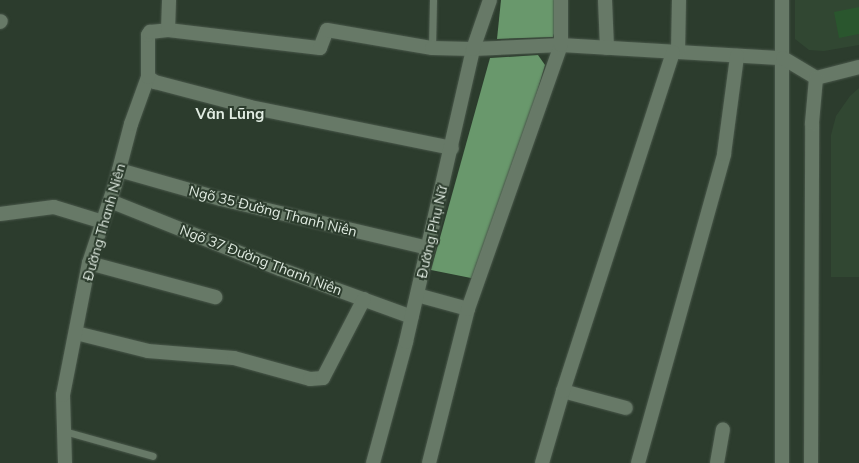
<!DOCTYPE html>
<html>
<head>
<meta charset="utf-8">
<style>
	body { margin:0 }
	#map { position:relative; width:859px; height:463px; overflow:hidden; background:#2c3c2d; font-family:Mulish,sans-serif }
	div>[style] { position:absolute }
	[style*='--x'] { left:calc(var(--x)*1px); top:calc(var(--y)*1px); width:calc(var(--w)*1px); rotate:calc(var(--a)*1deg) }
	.built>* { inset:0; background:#314732 }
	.water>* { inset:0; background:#69986c }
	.building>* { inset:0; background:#2a562e }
	.roads { filter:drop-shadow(0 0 1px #49574a) drop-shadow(0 0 1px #49574a) }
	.lane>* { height:7px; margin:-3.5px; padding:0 3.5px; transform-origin:3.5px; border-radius:3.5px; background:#677967 }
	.street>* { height:14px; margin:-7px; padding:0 7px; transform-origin:7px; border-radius:7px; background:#677967 }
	span { translate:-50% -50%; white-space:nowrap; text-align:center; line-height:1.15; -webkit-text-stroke:4px #2c3c2d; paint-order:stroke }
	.street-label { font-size:14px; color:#e1ece2 }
	.neighbourhood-label { font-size:15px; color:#e1ece2; font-weight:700 }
</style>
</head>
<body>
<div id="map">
	<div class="built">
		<div style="clip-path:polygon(795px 0,859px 0,859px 45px,824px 51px,809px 50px,795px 39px)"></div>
		<div style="clip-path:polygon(859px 88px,859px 277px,831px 277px,831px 135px,836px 116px,850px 96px)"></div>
	</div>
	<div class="water">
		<div style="clip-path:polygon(501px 0,558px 0,557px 23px,553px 37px,497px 39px)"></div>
		<div style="clip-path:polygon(538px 55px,545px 65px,491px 249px,476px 279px,431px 270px,490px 58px)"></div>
	</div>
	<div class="building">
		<div style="clip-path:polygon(859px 7px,859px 34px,839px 38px,834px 12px)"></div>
	</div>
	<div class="roads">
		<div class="lane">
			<div style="--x:432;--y:48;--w:48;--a:-88.8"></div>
			<div style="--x:64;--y:431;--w:92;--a:15.7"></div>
		</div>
		<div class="street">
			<div style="--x:605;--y:0;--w:48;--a:87.6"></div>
			<div style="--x:782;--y:0;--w:463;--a:90"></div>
			<div style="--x:0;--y:22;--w:1;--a:-45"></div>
			<div style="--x:168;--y:30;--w:153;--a:6.8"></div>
			<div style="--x:320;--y:48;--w:19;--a:-69"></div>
			<div style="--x:327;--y:30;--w:107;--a:9.7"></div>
			<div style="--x:432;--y:48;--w:41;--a:1.4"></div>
			<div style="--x:473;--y:49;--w:88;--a:-2.6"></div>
			<div style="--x:561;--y:45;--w:222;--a:3.4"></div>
			<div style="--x:783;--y:58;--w:39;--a:31"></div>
			<div style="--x:816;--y:78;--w:44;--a:-14.3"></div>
			<div style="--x:678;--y:52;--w:52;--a:-88.9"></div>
			<div style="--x:148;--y:77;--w:9;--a:36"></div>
			<div style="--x:155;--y:82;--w:98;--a:14.7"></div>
			<div style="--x:250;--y:107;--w:206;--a:11.5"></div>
			<div style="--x:119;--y:170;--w:106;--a:15.9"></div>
			<div style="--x:221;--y:199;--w:213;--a:13.3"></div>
			<div style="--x:110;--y:201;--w:183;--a:21.8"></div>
			<div style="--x:280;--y:269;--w:140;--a:20"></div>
			<div style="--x:0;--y:214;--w:54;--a:-7.4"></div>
			<div style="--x:54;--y:207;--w:51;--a:17"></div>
			<div style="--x:89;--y:263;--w:131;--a:15.1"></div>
			<div style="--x:417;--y:295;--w:53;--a:15.4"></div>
			<div style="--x:76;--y:333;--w:74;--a:14"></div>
			<div style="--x:148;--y:351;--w:86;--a:4.7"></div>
			<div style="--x:234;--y:358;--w:79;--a:15.4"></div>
			<div style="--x:310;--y:379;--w:13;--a:-4"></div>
			<div style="--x:323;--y:378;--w:89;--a:-62.6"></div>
			<div style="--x:563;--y:391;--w:65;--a:15.1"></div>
			<div style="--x:65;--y:463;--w:68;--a:-91.7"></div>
			<div style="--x:63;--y:395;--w:135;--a:-78.9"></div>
			<div style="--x:89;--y:263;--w:82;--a:-71.6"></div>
			<div style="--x:115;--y:185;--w:63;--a:-75.3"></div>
			<div style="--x:131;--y:124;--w:50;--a:-70.1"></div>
			<div style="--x:148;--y:77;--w:42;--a:-90"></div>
			<div style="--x:148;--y:35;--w:4;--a:-56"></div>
			<div style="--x:150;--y:32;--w:18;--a:-6"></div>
			<div style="--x:168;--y:30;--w:30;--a:-88"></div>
			<div style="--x:373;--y:463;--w:125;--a:-74.7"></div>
			<div style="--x:406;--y:342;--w:301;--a:-77.1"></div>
			<div style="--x:473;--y:49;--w:52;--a:-70.9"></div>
			<div style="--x:429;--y:463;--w:159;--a:-75.8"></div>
			<div style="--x:468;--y:309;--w:280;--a:-70.6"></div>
			<div style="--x:561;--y:45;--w:45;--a:-90"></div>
			<div style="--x:542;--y:463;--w:75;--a:-73.7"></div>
			<div style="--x:563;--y:391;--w:356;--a:-72"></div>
			<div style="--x:638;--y:463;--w:321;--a:-74.4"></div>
			<div style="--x:724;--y:154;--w:99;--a:-82.4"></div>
			<div style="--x:717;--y:463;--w:34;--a:-80"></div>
			<div style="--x:811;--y:463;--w:340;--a:-89.8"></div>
			<div style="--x:812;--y:123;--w:45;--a:-84.9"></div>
		</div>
	</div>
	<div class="street-label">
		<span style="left:273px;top:211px;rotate:14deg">Ngõ 35 Đường Thanh Niên</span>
		<span style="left:104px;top:222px;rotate:-74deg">Đường Thanh Niên</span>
		<span style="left:432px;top:232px;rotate:-77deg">Đường Phụ Nữ</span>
		<span style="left:261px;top:260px;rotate:21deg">Ngõ 37 Đường Thanh Niên</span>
	</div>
	<div class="neighbourhood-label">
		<span style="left:230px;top:114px">Vân Lũng</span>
	</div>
</div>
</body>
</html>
